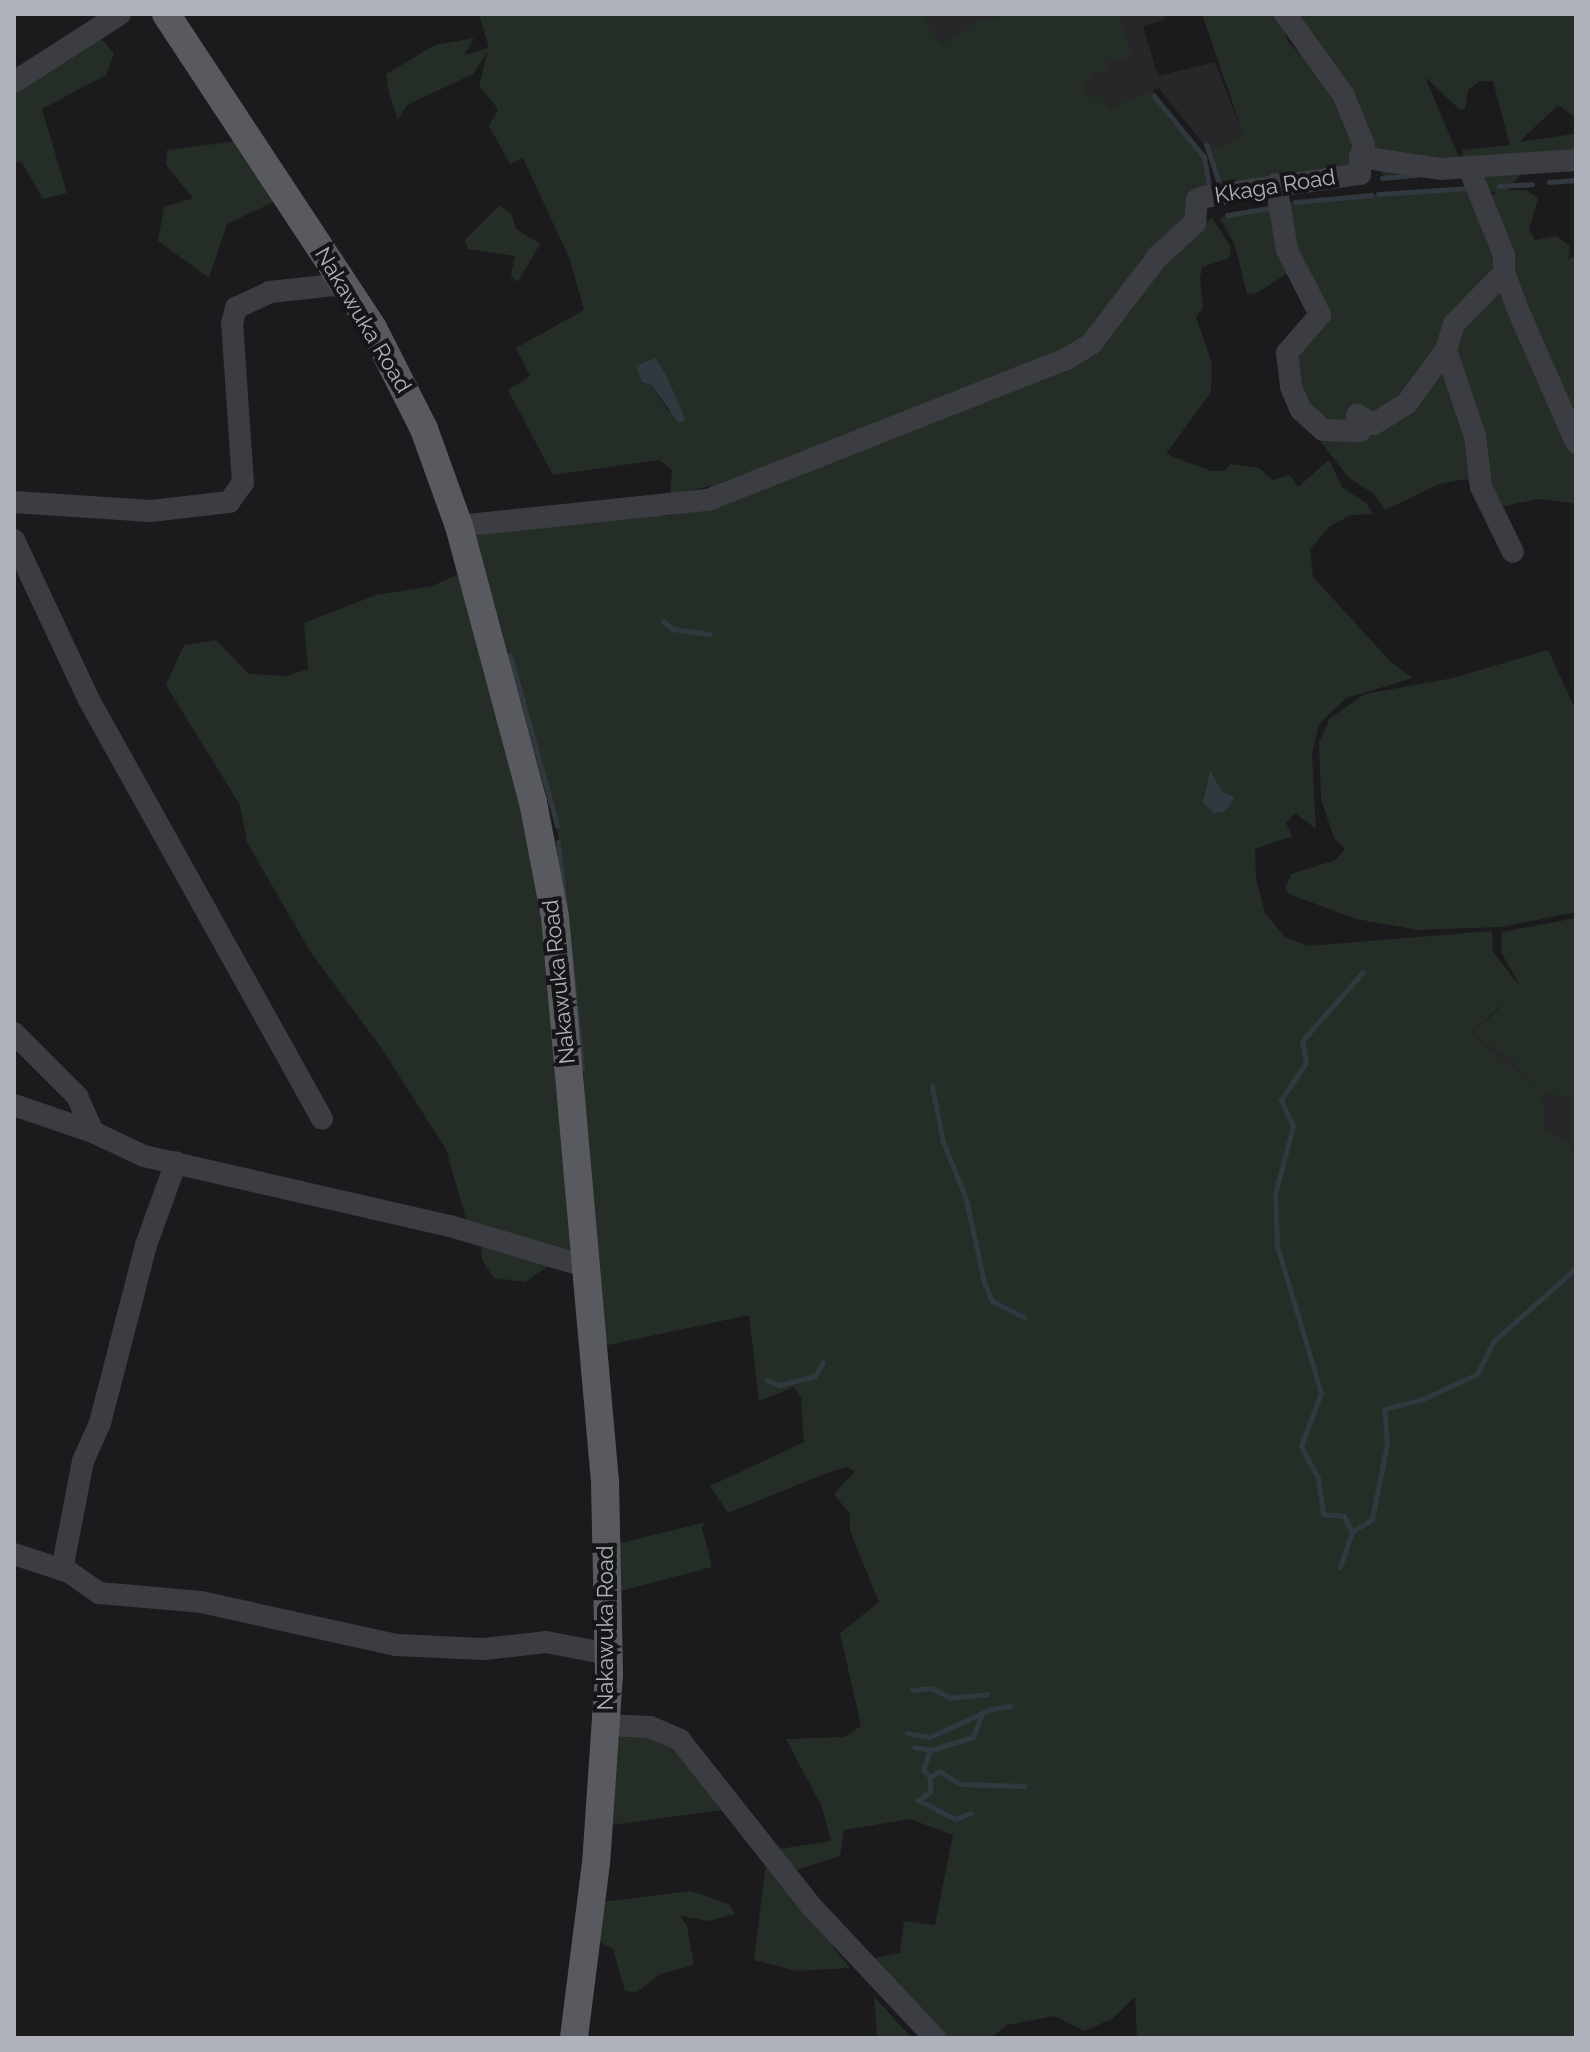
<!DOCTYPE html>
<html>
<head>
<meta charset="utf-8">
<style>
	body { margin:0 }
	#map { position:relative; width:1590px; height:2052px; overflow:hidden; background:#1b1b1d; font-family:Raleway,sans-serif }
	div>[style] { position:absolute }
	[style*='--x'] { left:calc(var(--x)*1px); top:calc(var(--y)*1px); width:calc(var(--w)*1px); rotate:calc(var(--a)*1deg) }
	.built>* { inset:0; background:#27272a }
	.green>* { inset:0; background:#252d27 }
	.water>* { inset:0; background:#323840 }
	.stream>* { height:5px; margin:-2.5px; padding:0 2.5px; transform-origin:2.5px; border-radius:2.5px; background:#323840 }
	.minor>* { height:22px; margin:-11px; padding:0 11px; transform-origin:11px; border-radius:11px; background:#3c3d42 }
	.major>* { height:28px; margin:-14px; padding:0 14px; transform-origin:14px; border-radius:14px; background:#595960 }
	span { translate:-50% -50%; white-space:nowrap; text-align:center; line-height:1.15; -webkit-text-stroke:8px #161618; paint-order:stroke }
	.street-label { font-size:22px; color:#afb1bb }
	.frame { position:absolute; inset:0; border:16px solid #afb1bb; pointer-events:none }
</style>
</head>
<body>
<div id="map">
	<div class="built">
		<div style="clip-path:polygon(936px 14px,1013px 14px,978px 21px,942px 44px,923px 19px)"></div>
		<div style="clip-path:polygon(1045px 14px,1164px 14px,1164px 20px,1143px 26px,1158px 76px,1215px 62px,1244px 136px,1209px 151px,1159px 88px,1110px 108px,1100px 95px,1046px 107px)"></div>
		<div style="clip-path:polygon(1535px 976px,1576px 1011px,1576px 1156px,1567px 1142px,1545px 1130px,1541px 1091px,1470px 1034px)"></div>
	</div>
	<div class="green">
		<div style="clip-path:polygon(evenodd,479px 14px,936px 14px,924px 20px,942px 44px,978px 21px,1013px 14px,1117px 14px,1133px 57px,1109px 60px,1105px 74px,1093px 71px,1090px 82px,1083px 85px,1085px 98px,1100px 95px,1110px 108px,1153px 90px,1170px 120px,1203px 154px,1213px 197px,1142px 258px,1104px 316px,1070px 349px,713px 486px,670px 494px,672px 470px,659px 460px,553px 475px,508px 390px,530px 376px,516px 348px,584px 310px,570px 260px,523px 158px,510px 164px,489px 126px,498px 109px,479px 86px,488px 51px,473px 74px,407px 105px,398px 120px,389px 93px,386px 74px,435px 45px,474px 38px,464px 55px,489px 48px,479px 14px,665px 373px,667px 385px,686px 419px,668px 411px,652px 385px,665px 373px)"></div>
		<div style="clip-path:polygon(1202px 14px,1278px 14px,1288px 42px,1326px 80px,1358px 140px,1371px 180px,1257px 194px,1220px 192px,1209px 151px,1244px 136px)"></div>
		<div style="clip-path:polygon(1289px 14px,1575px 14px,1576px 118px,1558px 105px,1519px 142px,1574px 134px,1576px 167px,1525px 169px,1508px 190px,1526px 190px,1538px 198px,1529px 230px,1535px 240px,1556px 236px,1570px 246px,1568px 260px,1576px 255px,1576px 430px,1530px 332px,1491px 199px,1496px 192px,1482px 190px,1500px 257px,1443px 350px,1377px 418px,1320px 422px,1290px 367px,1313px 329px,1295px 262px,1289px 202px,1478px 186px,1465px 168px,1462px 150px,1510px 145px,1493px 81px,1480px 81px,1468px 90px,1465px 109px,1459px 109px,1425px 77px,1466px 174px,1386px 180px)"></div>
		<div style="clip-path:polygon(98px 35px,114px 53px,106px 75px,42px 109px,67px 193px,43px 199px,21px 161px,14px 164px,14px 85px)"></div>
		<div style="clip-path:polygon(246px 140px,282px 198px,227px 224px,209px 278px,158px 241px,164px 207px,193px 198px,166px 165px,167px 150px)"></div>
		<div style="clip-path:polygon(1282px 204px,1294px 269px,1257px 293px,1247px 294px,1235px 246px,1220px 218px)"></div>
		<div style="clip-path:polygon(499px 206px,511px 213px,516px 229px,540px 244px,518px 282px,511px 275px,515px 256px,468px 249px,465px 240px)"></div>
		<div style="clip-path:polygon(evenodd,1212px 218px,1231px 247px,1229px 258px,1202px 267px,1200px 278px,1203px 307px,1196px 317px,1212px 363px,1211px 392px,1166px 454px,1211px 471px,1224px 471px,1230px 464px,1259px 468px,1273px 480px,1290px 475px,1298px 487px,1329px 460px,1342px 487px,1366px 503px,1373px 514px,1351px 515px,1330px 526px,1310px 549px,1313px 577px,1390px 661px,1413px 678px,1346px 698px,1319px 724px,1312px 753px,1316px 829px,1295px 813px,1286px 823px,1292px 836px,1255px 849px,1256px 878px,1265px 913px,1285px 937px,1308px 946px,1492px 931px,1493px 952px,1521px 988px,1501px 952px,1502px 932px,1576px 918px,1576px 1099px,1542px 1092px,1545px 1130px,1567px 1142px,1576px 1156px,1576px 2038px,1137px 2038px,1135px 1997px,1112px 2019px,1084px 2031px,1054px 2016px,1007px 2025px,990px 2038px,924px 2038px,857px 1961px,900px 1953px,904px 1921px,935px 1925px,953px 1835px,910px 1819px,844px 1830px,840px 1856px,787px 1873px,772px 1850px,831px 1841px,822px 1807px,786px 1739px,844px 1737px,861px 1726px,840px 1633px,879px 1602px,850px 1531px,850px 1514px,834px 1494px,855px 1471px,846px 1467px,824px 1474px,728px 1513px,710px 1486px,804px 1442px,801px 1398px,794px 1387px,759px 1401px,749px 1315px,599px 1347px,582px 1048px,557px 826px,475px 534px,611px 515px,670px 516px,1057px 372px,1185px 235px,1212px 218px,1509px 998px,1473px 1035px,1510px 1057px,1536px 1086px,1470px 1034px,1509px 998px)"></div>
		<div style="clip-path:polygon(1500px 282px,1576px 446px,1576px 504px,1539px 499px,1499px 507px,1493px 494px,1452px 338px)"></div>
		<div style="clip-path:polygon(1445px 362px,1483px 499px,1467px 479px,1439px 484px,1385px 510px,1374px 494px,1348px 477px,1321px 442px,1324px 437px,1364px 434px)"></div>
		<div style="clip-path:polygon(457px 575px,464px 581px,511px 747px,546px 942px,574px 1248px,525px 1282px,494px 1278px,482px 1260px,481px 1245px,468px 1226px,446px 1149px,380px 1046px,311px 953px,247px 842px,240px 805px,166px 685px,184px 645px,216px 640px,249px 674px,287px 676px,308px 669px,304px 623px,376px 595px,432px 586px)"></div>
		<div style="clip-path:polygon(1548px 650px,1576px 711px,1576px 912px,1501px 927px,1418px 930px,1356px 919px,1289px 894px,1285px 888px,1291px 874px,1336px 860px,1345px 849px,1334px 838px,1321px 799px,1319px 742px,1330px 718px,1365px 694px,1453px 678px)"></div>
		<div style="clip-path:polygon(706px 1522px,702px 1528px,712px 1567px,617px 1592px,613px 1545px)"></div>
		<div style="clip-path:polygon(622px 1735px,667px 1739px,722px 1810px,611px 1825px,615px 1740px)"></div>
		<div style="clip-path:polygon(766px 1863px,850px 1968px,797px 1971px,754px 1960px)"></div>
		<div style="clip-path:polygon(691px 1891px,729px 1904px,735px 1914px,708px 1921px,680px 1916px,687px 1926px,694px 1965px,660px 1974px,637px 1992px,625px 1991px,613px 1949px,598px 1941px,601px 1902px)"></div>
		<div style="clip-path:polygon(874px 1996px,874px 1997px,912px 2038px,877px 2038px)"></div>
	</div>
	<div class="water">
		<div style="clip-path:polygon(655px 358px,665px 373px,686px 420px,678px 423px,652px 385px,642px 382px,636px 366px)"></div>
		<div style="clip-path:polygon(1210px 771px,1223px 793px,1235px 797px,1226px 811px,1214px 813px,1203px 802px)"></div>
	</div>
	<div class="stream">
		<div style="--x:1154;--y:96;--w:79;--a:50.7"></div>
		<div style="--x:1204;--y:157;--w:36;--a:80"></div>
		<div style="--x:1206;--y:144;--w:47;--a:71.6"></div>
		<div style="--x:1382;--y:178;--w:33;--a:-5"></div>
		<div style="--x:1549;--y:182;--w:27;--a:-4"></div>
		<div style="--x:1499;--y:186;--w:33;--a:-3"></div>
		<div style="--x:1378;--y:194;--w:93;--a:-3.7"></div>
		<div style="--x:1295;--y:202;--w:77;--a:-5.2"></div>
		<div style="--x:1227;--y:215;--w:49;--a:-9.5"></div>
		<div style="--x:1149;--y:251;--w:46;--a:-42.4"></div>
		<div style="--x:663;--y:621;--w:13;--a:39"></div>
		<div style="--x:673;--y:629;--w:37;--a:8"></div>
		<div style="--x:510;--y:655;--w:177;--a:74.6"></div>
		<div style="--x:558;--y:842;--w:227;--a:83.9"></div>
		<div style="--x:932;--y:1086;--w:57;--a:78.9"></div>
		<div style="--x:943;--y:1142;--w:61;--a:68"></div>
		<div style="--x:966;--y:1199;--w:85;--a:77.8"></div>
		<div style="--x:984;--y:1282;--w:21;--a:67"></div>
		<div style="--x:992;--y:1301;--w:36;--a:27"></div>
		<div style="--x:767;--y:1380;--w:13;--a:23"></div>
		<div style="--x:779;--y:1385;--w:37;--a:-14"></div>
		<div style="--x:815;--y:1376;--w:16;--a:-60"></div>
		<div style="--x:1352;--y:1532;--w:24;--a:-33"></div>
		<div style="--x:1372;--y:1519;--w:77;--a:-78.8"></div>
		<div style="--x:1387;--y:1443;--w:34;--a:-95"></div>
		<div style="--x:1384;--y:1409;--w:40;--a:-14.4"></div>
		<div style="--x:1423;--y:1399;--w:60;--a:-24.8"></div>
		<div style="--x:1477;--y:1374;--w:37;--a:-63"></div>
		<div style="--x:1494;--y:1341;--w:110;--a:-41.7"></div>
		<div style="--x:1340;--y:1567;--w:37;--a:-71"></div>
		<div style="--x:1352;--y:1532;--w:18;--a:-117"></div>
		<div style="--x:1344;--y:1516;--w:21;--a:-175"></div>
		<div style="--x:1323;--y:1514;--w:36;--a:-98"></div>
		<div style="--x:1318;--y:1478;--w:36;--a:-118"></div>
		<div style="--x:1301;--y:1446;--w:57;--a:-69.3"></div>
		<div style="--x:1321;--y:1393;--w:154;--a:-106.6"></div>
		<div style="--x:1277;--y:1245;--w:51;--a:-92.2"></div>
		<div style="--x:1275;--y:1194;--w:70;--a:-75.2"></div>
		<div style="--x:1293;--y:1126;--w:29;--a:-115"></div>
		<div style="--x:1281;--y:1100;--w:45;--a:-56"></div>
		<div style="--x:1306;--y:1063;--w:22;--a:-100"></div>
		<div style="--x:1302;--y:1041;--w:91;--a:-48.6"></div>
		<div style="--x:912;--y:1690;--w:20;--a:-6"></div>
		<div style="--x:932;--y:1688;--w:21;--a:29"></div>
		<div style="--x:950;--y:1698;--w:37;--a:-6"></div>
		<div style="--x:907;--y:1733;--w:23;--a:10"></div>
		<div style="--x:930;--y:1737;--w:67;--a:-24.7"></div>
		<div style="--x:991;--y:1709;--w:19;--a:-9"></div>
		<div style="--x:914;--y:1747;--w:17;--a:10"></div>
		<div style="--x:931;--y:1750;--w:44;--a:-17.2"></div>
		<div style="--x:973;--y:1737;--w:26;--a:-69"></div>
		<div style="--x:930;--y:1777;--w:10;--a:-135"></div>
		<div style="--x:923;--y:1770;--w:21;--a:-71"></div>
		<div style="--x:970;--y:1813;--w:16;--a:158"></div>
		<div style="--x:955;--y:1819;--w:42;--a:-152.8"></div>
		<div style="--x:918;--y:1800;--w:14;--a:-34"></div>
		<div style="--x:930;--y:1792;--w:15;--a:-90"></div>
		<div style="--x:930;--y:1777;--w:11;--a:-34"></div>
		<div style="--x:939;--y:1771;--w:25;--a:32"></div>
		<div style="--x:960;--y:1784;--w:65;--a:1.8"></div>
	</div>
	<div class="minor">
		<div style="--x:1285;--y:14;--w:99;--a:54.1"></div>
		<div style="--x:1343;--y:94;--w:55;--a:67.6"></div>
		<div style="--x:1364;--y:145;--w:13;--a:108"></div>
		<div style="--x:14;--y:82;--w:126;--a:-32.7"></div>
		<div style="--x:1469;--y:168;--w:94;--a:68.1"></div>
		<div style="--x:1504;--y:255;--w:18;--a:90"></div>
		<div style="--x:1504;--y:273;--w:47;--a:68.9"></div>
		<div style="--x:1521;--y:317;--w:137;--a:66.3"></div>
		<div style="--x:1276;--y:184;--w:67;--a:80.5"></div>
		<div style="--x:1287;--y:250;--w:73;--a:63.1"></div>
		<div style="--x:1320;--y:315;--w:50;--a:131"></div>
		<div style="--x:1287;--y:353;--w:34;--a:83"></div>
		<div style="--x:1291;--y:387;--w:25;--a:67"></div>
		<div style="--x:1301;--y:410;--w:30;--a:42"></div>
		<div style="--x:1323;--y:430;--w:37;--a:2"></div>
		<div style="--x:1360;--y:431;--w:16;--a:-101"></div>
		<div style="--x:1357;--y:415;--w:19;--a:28"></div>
		<div style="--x:1374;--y:424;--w:39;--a:-32"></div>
		<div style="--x:1407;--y:403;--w:66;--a:-53.7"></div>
		<div style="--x:1446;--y:350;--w:27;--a:-73"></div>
		<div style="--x:1454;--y:324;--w:71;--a:-45.6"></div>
		<div style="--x:1446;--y:350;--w:91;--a:71.4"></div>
		<div style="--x:1475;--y:436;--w:51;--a:83.3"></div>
		<div style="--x:1481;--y:487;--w:72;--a:63.8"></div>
		<div style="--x:14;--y:502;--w:137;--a:3.8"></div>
		<div style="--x:151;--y:511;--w:79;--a:-6.6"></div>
		<div style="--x:229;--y:502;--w:24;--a:-54"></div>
		<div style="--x:243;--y:483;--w:160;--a:-93.9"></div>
		<div style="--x:232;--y:323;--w:16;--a:-75"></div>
		<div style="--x:236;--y:308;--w:38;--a:-25"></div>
		<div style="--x:270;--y:292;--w:74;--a:-6.2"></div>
		<div style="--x:459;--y:526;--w:250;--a:-6"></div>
		<div style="--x:708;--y:500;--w:387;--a:-21.5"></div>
		<div style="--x:1068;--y:358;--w:27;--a:-31"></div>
		<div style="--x:1091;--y:344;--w:107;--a:-52.6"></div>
		<div style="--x:1156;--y:259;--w:53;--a:-42.7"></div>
		<div style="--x:1195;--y:223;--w:23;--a:-85"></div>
		<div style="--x:1197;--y:200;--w:8;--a:-23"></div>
		<div style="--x:1204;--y:197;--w:158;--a:-8.4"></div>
		<div style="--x:1360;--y:174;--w:17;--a:-90"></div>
		<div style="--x:1360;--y:157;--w:81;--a:8.5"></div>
		<div style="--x:1440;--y:169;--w:136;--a:-3.8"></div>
		<div style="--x:14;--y:540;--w:177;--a:64.9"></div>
		<div style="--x:89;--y:700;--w:479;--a:60.9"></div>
		<div style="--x:14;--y:1033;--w:89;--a:45"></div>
		<div style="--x:77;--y:1096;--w:39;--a:66"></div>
		<div style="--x:14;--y:1105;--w:83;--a:18.9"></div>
		<div style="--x:93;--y:1132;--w:56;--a:25.2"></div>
		<div style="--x:144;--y:1156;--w:314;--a:12.9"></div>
		<div style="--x:450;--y:1226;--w:140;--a:16.6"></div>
		<div style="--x:14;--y:1554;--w:58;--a:18.1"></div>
		<div style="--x:69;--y:1572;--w:37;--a:35"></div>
		<div style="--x:99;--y:1593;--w:102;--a:5"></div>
		<div style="--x:201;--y:1602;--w:200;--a:12.4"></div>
		<div style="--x:396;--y:1645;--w:88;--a:2.6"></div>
		<div style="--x:484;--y:1649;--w:62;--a:-6.4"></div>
		<div style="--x:546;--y:1642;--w:64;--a:10.8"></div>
		<div style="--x:62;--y:1570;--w:111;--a:-79.1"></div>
		<div style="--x:83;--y:1461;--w:42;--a:-65.9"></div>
		<div style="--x:100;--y:1423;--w:184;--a:-75.5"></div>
		<div style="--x:146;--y:1245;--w:88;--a:-70.1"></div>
		<div style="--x:606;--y:1725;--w:44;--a:2.6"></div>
		<div style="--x:650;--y:1727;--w:33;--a:23"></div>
		<div style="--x:680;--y:1740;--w:211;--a:51.7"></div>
		<div style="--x:811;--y:1906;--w:181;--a:46.8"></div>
	</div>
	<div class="major">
		<div style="--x:166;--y:14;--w:376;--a:56.6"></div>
		<div style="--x:373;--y:328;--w:113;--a:63.2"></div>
		<div style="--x:424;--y:429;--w:103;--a:70.2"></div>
		<div style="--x:459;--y:526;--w:286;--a:75"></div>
		<div style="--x:533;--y:802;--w:117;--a:79.2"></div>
		<div style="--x:555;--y:917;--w:567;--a:84.94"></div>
		<div style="--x:605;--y:1482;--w:192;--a:88.8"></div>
		<div style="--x:609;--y:1674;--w:189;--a:93.9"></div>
		<div style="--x:596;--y:1863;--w:176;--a:97.2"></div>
	</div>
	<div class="street-label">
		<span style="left:1275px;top:186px;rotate:-9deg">Kkaga Road</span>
		<span style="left:363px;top:320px;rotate:59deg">Nakawuka Road</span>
		<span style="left:559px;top:982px;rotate:-96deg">Nakawuka Road</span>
		<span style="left:606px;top:1628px;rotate:-90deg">Nakawuka Road</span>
	</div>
	<div class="frame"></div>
</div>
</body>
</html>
